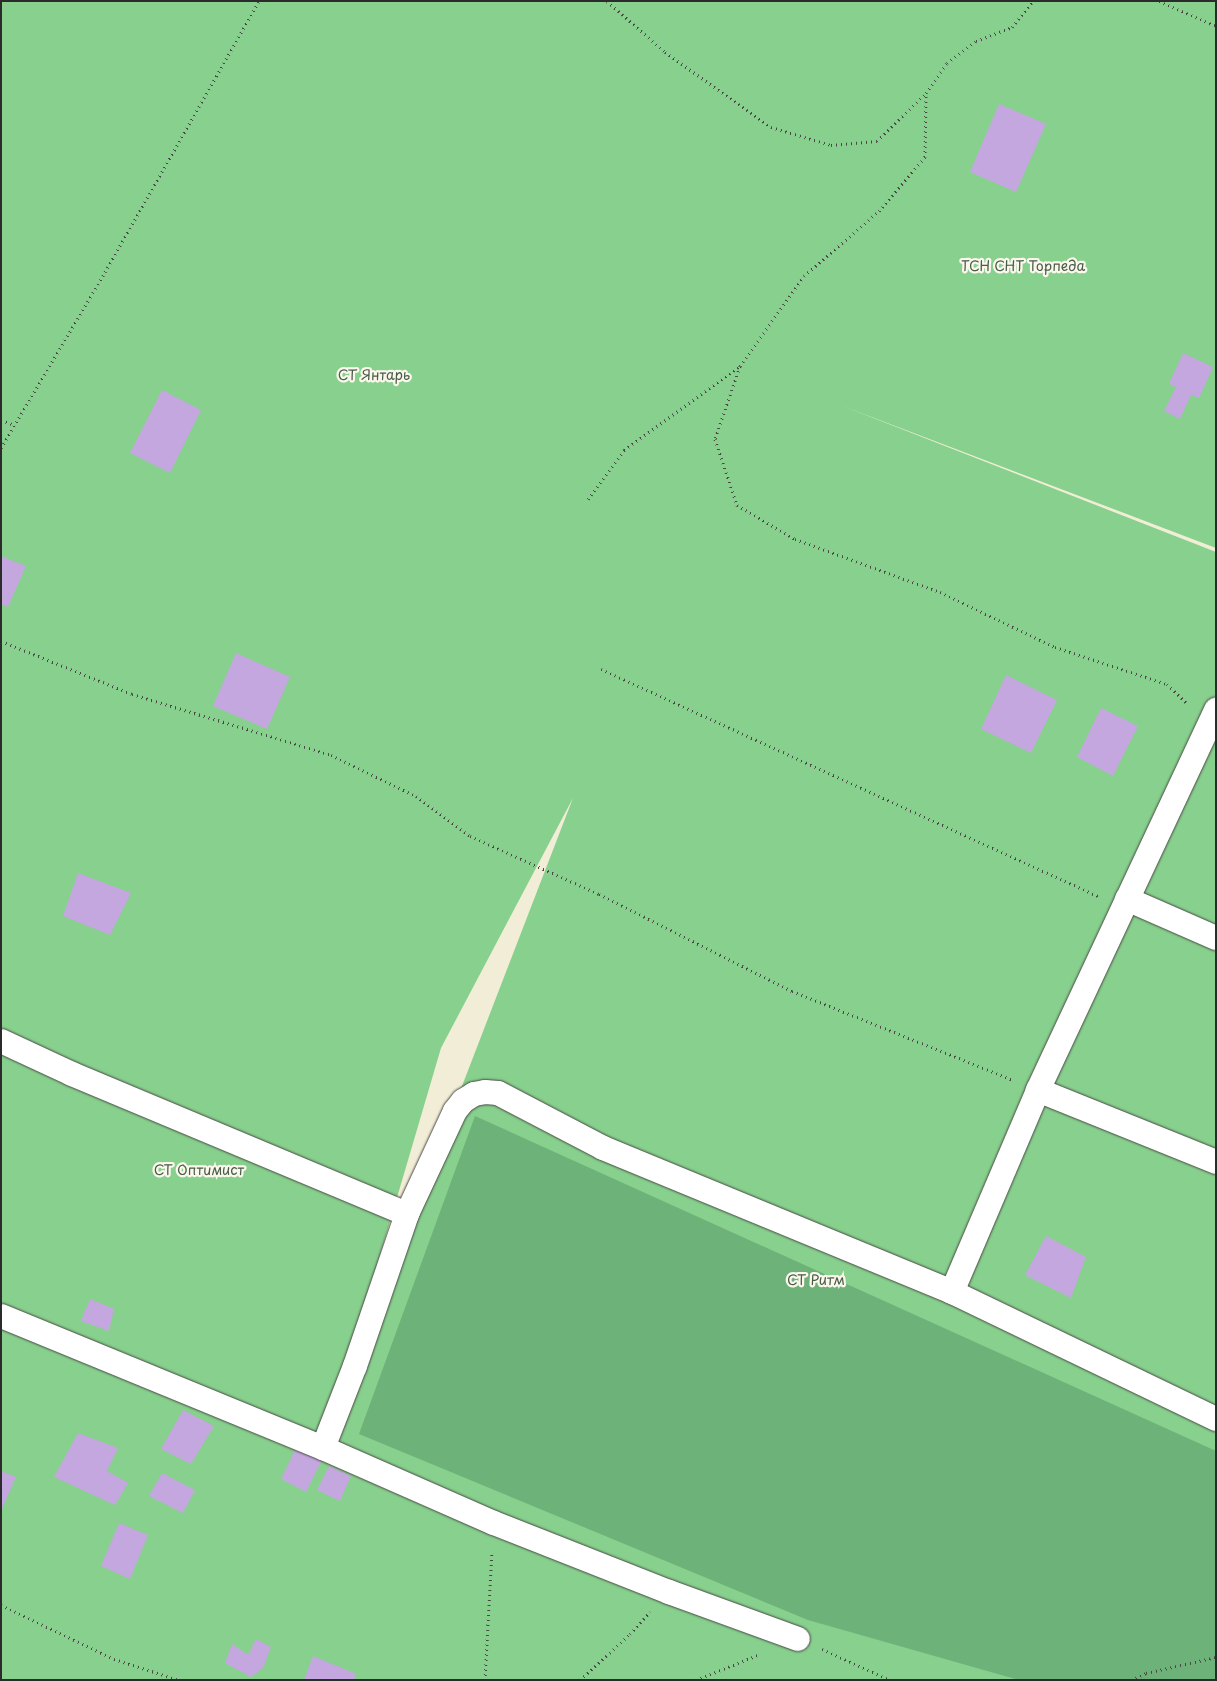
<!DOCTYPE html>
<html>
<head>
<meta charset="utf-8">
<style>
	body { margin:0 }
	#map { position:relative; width:1217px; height:1681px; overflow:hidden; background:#f2edd6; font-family:"Playpen Sans",sans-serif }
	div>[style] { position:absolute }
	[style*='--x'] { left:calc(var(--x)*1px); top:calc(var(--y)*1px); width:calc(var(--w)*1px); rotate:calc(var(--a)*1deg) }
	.green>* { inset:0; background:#87d08d }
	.forest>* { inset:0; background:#6db278 }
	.building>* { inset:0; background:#c4a7df }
	.path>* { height:3px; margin-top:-1.5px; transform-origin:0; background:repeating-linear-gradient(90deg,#494845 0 1px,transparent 0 5px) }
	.roads { filter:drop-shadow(0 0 1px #494845) drop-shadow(0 0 1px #494845) }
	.street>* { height:24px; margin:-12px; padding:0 12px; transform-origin:12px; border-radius:12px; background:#fff }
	span { translate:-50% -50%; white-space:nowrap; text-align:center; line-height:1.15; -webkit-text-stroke:4.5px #fbf7ec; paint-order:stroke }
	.park-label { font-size:14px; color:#475d48 }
	.frame { position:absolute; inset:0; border:2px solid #2b2b2b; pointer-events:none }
</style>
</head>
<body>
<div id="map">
	<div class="green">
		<div style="clip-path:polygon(evenodd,1px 1px,1216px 1px,1216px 548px,840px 405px,1216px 552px,1216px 1680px,1px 1680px,1px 1px,573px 798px,326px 1439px,441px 1048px,573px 798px)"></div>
	</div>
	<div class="forest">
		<div style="clip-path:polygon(475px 1116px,1216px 1451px,1216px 1680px,1019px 1680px,808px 1620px,359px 1434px)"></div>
	</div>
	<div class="building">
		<div style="clip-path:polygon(999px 104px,1046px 124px,1016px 192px,970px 172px)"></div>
		<div style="clip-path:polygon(1183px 353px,1213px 367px,1199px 398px,1191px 395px,1180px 419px,1164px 411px,1176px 387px,1169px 384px)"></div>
		<div style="clip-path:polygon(162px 390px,201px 410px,170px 473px,130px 453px)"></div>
		<div style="clip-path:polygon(1px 556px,26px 566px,8px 607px,1px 604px)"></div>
		<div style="clip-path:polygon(236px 653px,290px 677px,267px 729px,213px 706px)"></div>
		<div style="clip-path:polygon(1006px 675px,1057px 700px,1031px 753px,981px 729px)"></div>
		<div style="clip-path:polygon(1101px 708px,1138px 726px,1113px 776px,1077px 757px)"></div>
		<div style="clip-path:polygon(78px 873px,131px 893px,110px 935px,63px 916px)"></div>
		<div style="clip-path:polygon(1046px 1236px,1086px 1257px,1071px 1298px,1025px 1275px)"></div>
		<div style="clip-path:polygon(90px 1299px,114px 1309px,109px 1331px,81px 1321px)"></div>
		<div style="clip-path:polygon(183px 1410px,214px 1426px,191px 1464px,161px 1449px)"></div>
		<div style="clip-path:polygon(78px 1433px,118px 1448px,107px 1471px,128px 1483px,115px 1505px,54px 1477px)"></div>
		<div style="clip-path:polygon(296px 1448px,322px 1460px,306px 1492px,281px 1479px)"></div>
		<div style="clip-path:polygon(329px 1466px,351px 1476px,340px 1501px,317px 1490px)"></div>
		<div style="clip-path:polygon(1px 1471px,16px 1477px,1px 1511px)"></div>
		<div style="clip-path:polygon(162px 1473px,195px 1490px,183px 1513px,149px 1496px)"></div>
		<div style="clip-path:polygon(119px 1523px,148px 1535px,130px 1579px,101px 1566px)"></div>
		<div style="clip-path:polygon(256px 1639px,271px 1647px,263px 1668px,251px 1677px,225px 1663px,232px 1644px,248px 1655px)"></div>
		<div style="clip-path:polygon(313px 1656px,356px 1674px,354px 1680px,304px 1680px)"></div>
	</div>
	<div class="path">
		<div style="--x:607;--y:1;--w:77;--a:41.3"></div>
		<div style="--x:665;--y:52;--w:130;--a:35.3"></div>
		<div style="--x:771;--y:127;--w:63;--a:16.7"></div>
		<div style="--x:831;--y:145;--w:46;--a:-5"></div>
		<div style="--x:877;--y:141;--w:69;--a:-44.4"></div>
		<div style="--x:1159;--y:1;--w:62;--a:23.7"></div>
		<div style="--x:740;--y:366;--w:110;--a:-54.6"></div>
		<div style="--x:804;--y:276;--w:99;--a:-40.9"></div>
		<div style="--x:879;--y:211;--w:71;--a:-49.6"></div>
		<div style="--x:925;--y:157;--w:64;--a:-89.1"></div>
		<div style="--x:926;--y:93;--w:37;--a:-55"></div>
		<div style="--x:947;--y:63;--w:36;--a:-37"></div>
		<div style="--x:976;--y:41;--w:39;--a:-21"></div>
		<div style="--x:1012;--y:27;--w:33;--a:-51"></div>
		<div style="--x:1;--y:420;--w:15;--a:20"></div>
		<div style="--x:1;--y:448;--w:204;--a:-59.4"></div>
		<div style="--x:105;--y:272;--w:312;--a:-60.4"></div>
		<div style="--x:588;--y:499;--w:61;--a:-53.7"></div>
		<div style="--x:624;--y:450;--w:143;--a:-35.9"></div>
		<div style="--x:740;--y:366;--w:77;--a:108.9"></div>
		<div style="--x:715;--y:439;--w:70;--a:71.6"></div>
		<div style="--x:737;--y:505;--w:67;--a:30.4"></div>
		<div style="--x:795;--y:539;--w:154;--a:20.1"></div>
		<div style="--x:940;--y:592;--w:127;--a:25.6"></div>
		<div style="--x:1055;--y:647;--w:118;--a:18.3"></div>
		<div style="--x:1167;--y:684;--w:29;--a:44"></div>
		<div style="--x:1;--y:641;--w:141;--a:22"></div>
		<div style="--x:132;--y:694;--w:208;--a:17"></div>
		<div style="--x:331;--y:755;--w:94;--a:25.8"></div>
		<div style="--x:416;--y:796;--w:67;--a:36.5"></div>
		<div style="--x:470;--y:836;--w:141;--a:24.2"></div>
		<div style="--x:599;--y:894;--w:216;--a:26.7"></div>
		<div style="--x:792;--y:991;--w:238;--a:21.9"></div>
		<div style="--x:601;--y:669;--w:549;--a:24.56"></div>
		<div style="--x:1;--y:1605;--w:125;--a:25.5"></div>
		<div style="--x:114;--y:1659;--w:68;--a:17.9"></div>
		<div style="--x:822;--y:1649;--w:75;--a:24.5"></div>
		<div style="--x:485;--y:1680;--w:129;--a:-86.9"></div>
		<div style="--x:580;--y:1680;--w:68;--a:-42.6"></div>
		<div style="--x:630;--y:1634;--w:30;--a:-48"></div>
		<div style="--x:696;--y:1680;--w:67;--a:-22"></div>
		<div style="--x:1131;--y:1680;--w:17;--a:-25"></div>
		<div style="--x:1146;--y:1673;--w:72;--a:-12.9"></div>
	</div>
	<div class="roads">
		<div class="street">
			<div style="--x:1127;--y:899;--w:97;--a:23.7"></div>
			<div style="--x:1;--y:1041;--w:78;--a:24.9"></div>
			<div style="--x:72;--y:1074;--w:363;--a:22.7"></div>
			<div style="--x:1038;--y:1090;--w:192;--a:22"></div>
			<div style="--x:952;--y:1292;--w:220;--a:-66.9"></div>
			<div style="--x:1038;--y:1090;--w:420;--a:-64.9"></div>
			<div style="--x:1;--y:1316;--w:348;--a:22.3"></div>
			<div style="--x:323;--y:1448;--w:187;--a:23.7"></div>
			<div style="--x:494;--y:1523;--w:188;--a:21.5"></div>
			<div style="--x:669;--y:1592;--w:137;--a:20"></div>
			<div style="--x:323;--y:1448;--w:88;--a:-68.7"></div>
			<div style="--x:355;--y:1366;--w:161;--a:-71.1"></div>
			<div style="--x:407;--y:1214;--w:114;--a:-65"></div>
			<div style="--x:455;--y:1111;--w:13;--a:-51"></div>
			<div style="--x:463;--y:1101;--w:13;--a:-32"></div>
			<div style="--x:474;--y:1094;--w:11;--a:-10"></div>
			<div style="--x:485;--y:1092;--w:13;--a:4"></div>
			<div style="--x:498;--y:1093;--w:119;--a:27.6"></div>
			<div style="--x:603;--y:1148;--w:378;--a:22.4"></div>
			<div style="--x:952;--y:1292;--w:293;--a:25.7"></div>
		</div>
	</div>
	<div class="park-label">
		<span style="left:1023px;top:266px">ТСН СНТ Торпеда</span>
		<span style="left:374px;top:375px">СТ Янтарь</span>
		<span style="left:199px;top:1170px">СТ Оптимист</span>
		<span style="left:816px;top:1280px">СТ Ритм</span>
	</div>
	<div class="frame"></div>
</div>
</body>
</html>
